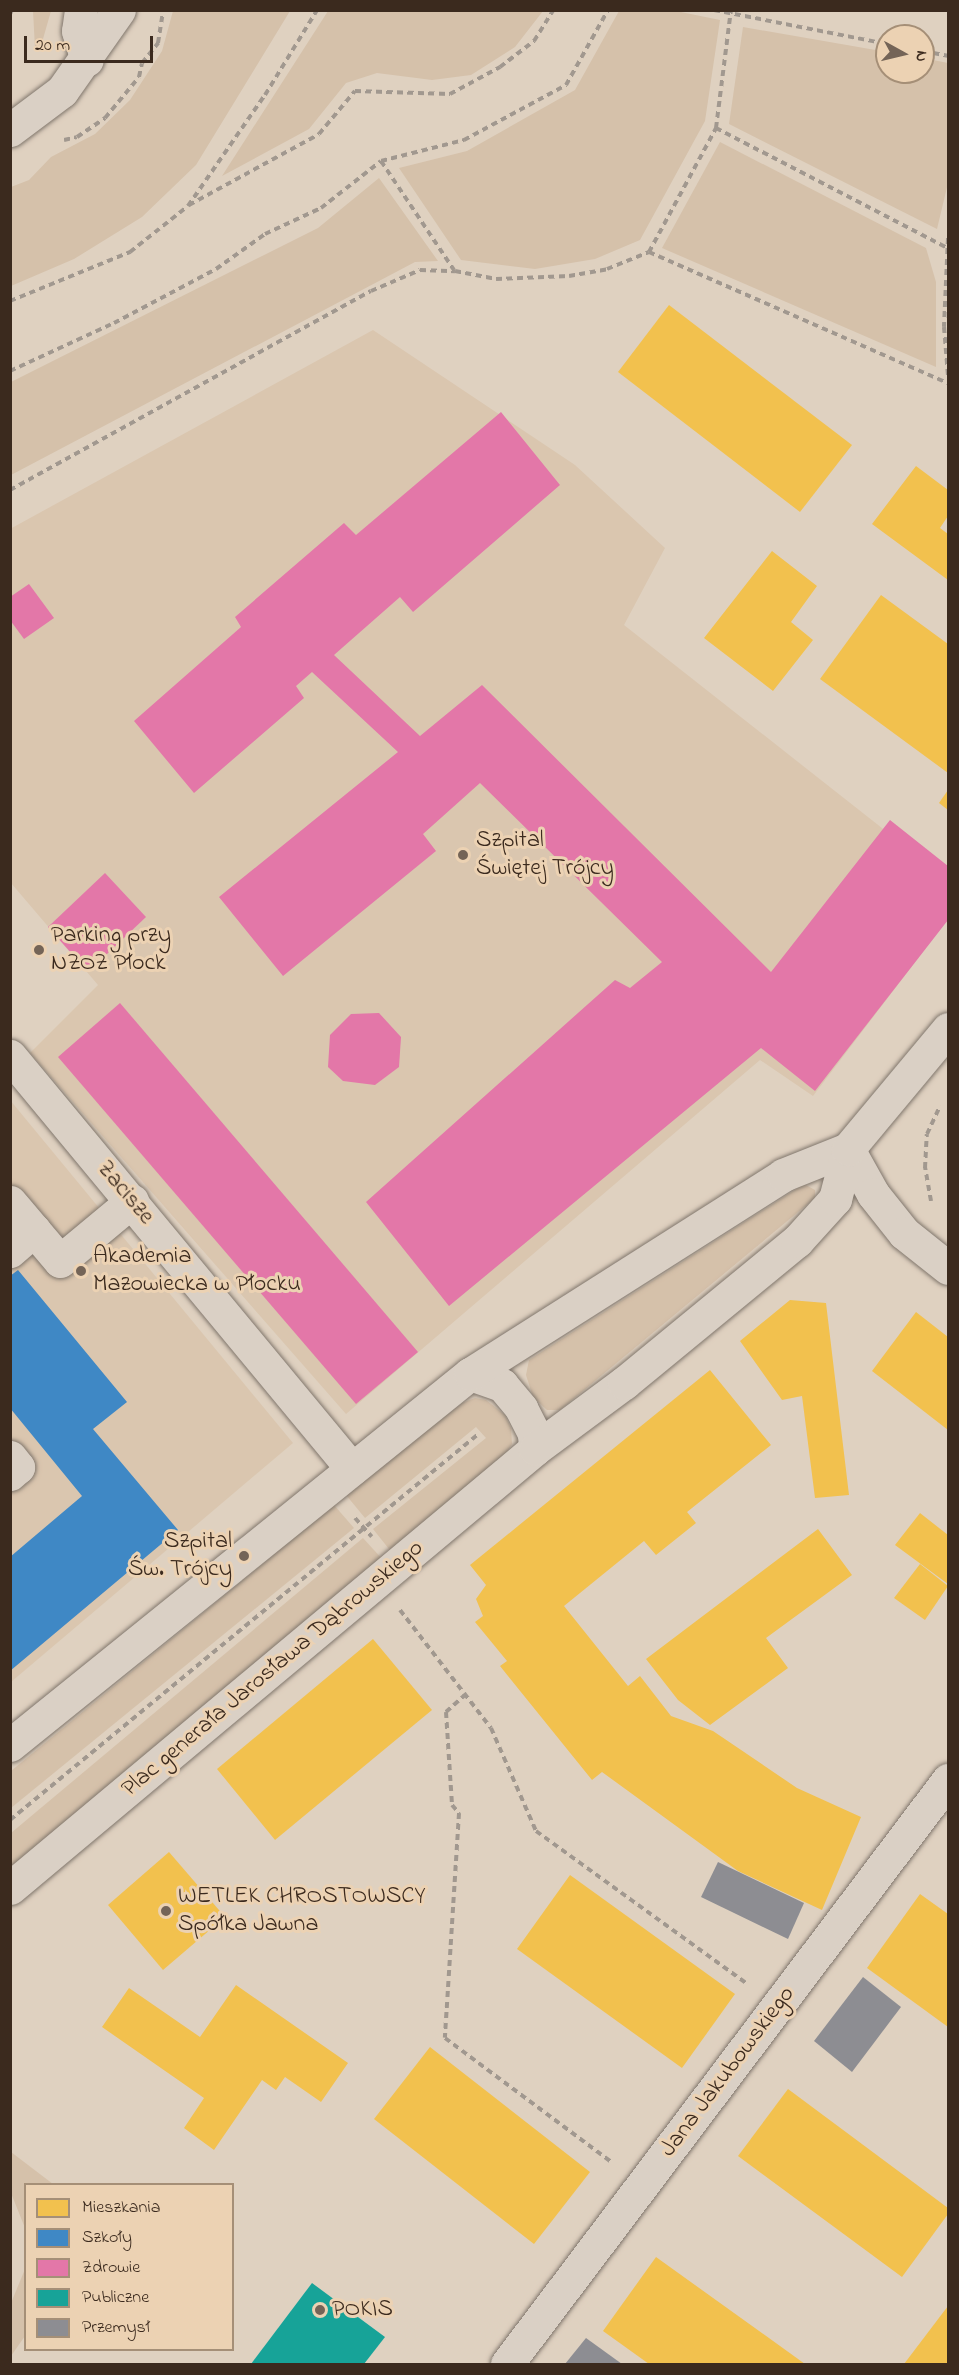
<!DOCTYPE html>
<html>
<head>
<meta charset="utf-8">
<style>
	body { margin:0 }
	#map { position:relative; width:959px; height:2375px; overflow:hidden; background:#dfd1c0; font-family:"Indie Flower",sans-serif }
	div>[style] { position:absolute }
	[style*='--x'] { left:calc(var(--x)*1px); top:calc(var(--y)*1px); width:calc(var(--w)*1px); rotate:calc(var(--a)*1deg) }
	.built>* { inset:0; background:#dac6af }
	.green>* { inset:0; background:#d5c1aa }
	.homes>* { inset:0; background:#f2c14e }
	.schools>* { inset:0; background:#3f88c5 }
	.health>* { inset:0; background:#e377a8 }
	.public>* { inset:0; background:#17a398 }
	.industry>* { inset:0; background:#8d8d92 }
	.path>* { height:4px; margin-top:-2px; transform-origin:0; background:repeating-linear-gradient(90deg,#a1988f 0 6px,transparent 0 10.5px) }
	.roads { filter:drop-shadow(0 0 2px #80766c) drop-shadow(0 0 2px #80766c) }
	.minor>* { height:33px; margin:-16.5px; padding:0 16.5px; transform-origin:16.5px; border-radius:16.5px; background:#dad0c5 }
	.dots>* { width:16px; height:16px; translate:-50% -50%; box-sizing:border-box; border:3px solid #ecd2b3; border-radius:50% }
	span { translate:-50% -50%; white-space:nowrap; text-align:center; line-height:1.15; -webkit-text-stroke:6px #ecd2b3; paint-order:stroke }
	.poi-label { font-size:24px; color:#3b2a1e }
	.left { translate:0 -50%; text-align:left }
	.right { translate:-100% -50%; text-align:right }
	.street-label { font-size:24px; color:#3b2a1e }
	.frame { position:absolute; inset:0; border:12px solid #3b2a1e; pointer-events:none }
	.legend { position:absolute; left:24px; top:2183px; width:210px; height:168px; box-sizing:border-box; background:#ecd2b3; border:2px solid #a58f77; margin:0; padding:8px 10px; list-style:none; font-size:18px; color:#3b2a1e }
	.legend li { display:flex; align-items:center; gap:12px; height:30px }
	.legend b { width:30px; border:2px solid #a58f77 }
	.north { position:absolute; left:875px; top:24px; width:60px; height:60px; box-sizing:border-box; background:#ecd2b3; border:2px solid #a58f77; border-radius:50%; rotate:98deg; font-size:16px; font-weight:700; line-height:24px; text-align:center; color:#3b2a1e }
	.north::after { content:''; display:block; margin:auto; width:21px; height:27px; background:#746457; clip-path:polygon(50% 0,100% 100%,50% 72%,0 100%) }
	.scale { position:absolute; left:24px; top:36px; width:129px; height:27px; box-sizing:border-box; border:3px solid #3b2a1e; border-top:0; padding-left:8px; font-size:18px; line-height:21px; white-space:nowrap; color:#3b2a1e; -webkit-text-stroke:4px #ecd2b3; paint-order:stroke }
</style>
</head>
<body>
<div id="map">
	<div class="built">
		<div style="clip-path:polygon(373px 330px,575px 465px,665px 548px,624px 625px,948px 880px,948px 919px,813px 1096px,760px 1060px,346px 1414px,30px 1053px,98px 985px,11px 883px,10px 529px)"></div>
		<div style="clip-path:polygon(10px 1100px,293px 1443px,11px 1682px,10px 1682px)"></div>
	</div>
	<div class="green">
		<div style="clip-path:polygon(33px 11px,51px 11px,41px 46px,35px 48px)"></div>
		<div style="clip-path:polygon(173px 11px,290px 11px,196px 165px,142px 217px,74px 259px,11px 286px,11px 187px,29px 180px,51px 157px,95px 134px,130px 100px,162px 51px)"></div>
		<div style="clip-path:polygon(328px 11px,328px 10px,543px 11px,515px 47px,471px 75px,432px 80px,377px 73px,346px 83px,309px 129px,222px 176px)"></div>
		<div style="clip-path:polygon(619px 11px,676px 11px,720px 20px,705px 121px,640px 240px,595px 259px,535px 269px,461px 260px,399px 168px,467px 151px,575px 90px)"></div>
		<div style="clip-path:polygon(743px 27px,887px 52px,887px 72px,923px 72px,923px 58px,948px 63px,948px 183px,937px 229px,729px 124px)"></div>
		<div style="clip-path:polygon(720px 142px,926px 248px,936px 282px,936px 367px,662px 248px)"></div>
		<div style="clip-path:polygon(379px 178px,438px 261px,415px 262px,11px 475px,11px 382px,318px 228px)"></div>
		<div style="clip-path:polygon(804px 1184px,815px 1190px,815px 1198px,560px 1410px,547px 1410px,533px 1397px,526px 1375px,529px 1360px)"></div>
		<div style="clip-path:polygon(475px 1398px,486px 1400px,505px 1415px,511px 1428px,512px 1444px,504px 1457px,393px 1554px,373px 1529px,486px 1438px,476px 1427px,365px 1518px,346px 1495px,462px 1403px)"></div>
		<div style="clip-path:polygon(334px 1505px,354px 1528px,11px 1808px,11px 1771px)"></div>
		<div style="clip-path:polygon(363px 1538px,384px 1561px,11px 1874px,11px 1833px)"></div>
		<div style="clip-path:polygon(11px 2152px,53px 2184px,26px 2184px,25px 2228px,11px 2193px)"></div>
		<div style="clip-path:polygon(25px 2269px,25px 2336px,11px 2356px,11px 2303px)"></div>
	</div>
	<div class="homes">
		<div style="clip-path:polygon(669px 305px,852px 445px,800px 512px,618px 372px)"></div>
		<div style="clip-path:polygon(916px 466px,948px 490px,948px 516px,940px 528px,948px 534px,948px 580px,872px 524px)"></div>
		<div style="clip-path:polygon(772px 551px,817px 586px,791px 622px,813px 640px,773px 691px,704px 638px)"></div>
		<div style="clip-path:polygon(881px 595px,948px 644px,948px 773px,820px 679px)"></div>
		<div style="clip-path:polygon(948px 790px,948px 810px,939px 803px)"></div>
		<div style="clip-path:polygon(790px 1300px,826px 1303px,849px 1495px,815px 1498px,802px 1396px,782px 1400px,740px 1341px)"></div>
		<div style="clip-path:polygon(916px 1312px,948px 1337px,948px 1430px,872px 1371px)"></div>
		<div style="clip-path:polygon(710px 1370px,771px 1445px,687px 1512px,696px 1523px,656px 1555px,644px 1541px,564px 1606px,628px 1686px,640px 1676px,671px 1716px,713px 1731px,797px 1788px,861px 1817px,822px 1910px,738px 1871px,602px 1772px,592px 1780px,500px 1666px,507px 1661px,475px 1622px,483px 1616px,476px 1599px,486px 1585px,470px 1565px)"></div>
		<div style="clip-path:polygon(920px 1513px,948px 1535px,948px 1584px,895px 1545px)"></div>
		<div style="clip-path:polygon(818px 1529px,852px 1575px,766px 1638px,788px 1668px,710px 1725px,678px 1700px,646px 1659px)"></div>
		<div style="clip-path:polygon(920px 1564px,948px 1586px,925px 1620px,894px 1598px)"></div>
		<div style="clip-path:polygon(373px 1639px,432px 1710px,275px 1840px,217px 1769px)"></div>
		<div style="clip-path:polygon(169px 1852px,225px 1917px,163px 1970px,108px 1905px)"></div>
		<div style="clip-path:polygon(570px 1875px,735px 1994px,682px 2068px,517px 1949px)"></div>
		<div style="clip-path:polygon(920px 1894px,948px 1914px,948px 2027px,867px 1968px)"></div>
		<div style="clip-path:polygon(236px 1985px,348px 2063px,321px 2102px,285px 2077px,276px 2090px,262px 2080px,214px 2150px,184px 2128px,204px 2098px,102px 2027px,129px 1988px,200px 2037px)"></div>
		<div style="clip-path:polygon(430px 2047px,590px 2172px,534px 2244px,374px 2119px)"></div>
		<div style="clip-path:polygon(788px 2089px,948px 2208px,948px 2214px,902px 2277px,738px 2156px)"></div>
		<div style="clip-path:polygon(656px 2257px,805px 2364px,649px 2364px,603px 2331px)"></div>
		<div style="clip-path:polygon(948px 2306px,948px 2364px,904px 2364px)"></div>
	</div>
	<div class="schools">
		<div style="clip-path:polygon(18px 1270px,127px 1402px,93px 1429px,178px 1530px,10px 1671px,10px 1557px,82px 1496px,10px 1408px,10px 1276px)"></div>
	</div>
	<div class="health">
		<div style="clip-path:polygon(501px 412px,560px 485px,413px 612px,400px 597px,334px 655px,420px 736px,482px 685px,771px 972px,890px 820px,948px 866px,948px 920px,815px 1091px,761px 1048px,449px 1306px,366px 1202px,615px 980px,630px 988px,662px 962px,480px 783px,423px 834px,436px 851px,283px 976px,219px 897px,398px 752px,312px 672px,296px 686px,304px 698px,194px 793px,134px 721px,241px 627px,235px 617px,344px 523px,356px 535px)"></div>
		<div style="clip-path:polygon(29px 584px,54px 618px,24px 639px,10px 620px,10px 597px)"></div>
		<div style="clip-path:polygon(105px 873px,146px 917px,88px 972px,48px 927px)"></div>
		<div style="clip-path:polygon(120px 1003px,418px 1352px,356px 1404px,58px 1057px)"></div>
		<div style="clip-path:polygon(379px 1013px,401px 1037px,399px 1067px,375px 1085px,343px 1081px,328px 1067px,330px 1035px,351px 1014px)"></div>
	</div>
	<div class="public">
		<div style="clip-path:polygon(312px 2283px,385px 2337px,364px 2364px,251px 2364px)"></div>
	</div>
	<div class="industry">
		<div style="clip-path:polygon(718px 1862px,804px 1903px,788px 1939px,701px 1897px)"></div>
		<div style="clip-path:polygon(863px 1977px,901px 2007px,852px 2072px,814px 2041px)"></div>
		<div style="clip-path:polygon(586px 2338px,622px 2364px,565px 2364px)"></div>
	</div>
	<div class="path">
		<div style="--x:714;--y:10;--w:176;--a:11.1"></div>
		<div style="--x:10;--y:14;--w:4;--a:-63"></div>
		<div style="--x:923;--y:51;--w:25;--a:11"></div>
		<div style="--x:716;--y:128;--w:259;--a:27.4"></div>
		<div style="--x:64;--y:140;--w:13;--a:-13"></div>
		<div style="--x:77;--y:137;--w:34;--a:-34"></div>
		<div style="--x:105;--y:118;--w:53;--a:-50.3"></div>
		<div style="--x:139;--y:77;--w:14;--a:-78"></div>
		<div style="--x:142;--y:63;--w:26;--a:-51"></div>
		<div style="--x:158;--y:43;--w:33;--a:-81"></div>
		<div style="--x:381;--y:161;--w:131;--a:56.2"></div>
		<div style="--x:189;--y:205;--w:148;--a:-28.6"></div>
		<div style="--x:319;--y:134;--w:56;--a:-50.1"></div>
		<div style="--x:355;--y:91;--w:95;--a:1.8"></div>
		<div style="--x:450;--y:94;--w:57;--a:-28.4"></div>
		<div style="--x:500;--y:67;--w:43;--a:-37.4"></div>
		<div style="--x:534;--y:41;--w:36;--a:-58"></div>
		<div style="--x:948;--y:238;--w:89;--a:92.6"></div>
		<div style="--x:944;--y:327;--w:49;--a:85.3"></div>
		<div style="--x:649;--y:252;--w:141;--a:-61.6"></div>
		<div style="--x:716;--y:128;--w:119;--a:-82.8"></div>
		<div style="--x:10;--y:301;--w:130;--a:-22.2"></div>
		<div style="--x:130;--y:252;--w:74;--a:-38.4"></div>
		<div style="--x:188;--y:206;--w:135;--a:-55.3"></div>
		<div style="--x:265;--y:95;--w:100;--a:-58.5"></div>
		<div style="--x:10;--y:371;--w:115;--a:-24.8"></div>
		<div style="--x:114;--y:323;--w:115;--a:-27.9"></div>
		<div style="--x:216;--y:269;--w:60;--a:-35.5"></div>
		<div style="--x:265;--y:234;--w:62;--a:-24.9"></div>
		<div style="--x:321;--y:208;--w:76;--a:-38.1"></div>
		<div style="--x:381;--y:161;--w:86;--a:-14.2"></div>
		<div style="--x:464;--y:140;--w:116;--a:-28.3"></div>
		<div style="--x:566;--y:85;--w:86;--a:-60.8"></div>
		<div style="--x:10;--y:490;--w:412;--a:-28.9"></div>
		<div style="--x:371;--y:291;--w:53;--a:-23.2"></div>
		<div style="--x:420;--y:270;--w:35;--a:2"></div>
		<div style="--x:455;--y:271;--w:42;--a:11"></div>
		<div style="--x:496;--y:279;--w:73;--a:-2.4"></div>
		<div style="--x:569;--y:276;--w:39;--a:-10"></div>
		<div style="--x:607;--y:269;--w:45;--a:-22"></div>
		<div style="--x:649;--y:252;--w:326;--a:23.7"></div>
		<div style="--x:931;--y:1201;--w:34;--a:-100"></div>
		<div style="--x:925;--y:1168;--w:34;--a:-87"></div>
		<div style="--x:927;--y:1134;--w:31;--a:-65"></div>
		<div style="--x:355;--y:1518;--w:25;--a:48"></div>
		<div style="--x:400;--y:1610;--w:149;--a:52.4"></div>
		<div style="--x:491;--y:1728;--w:112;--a:66.4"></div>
		<div style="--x:536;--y:1831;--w:259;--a:35.9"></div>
		<div style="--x:466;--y:1694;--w:27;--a:138"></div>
		<div style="--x:446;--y:1712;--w:93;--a:86.3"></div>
		<div style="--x:452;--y:1805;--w:11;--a:49"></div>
		<div style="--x:459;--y:1813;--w:225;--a:93.6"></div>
		<div style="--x:445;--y:2038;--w:206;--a:36.7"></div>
		<div style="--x:10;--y:1820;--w:605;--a:-39.5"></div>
	</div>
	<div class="roads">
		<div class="minor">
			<div style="--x:81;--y:10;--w:21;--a:98"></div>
			<div style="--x:78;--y:31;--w:30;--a:73"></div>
			<div style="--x:10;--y:130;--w:65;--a:-36.9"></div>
			<div style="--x:62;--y:91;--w:99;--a:-54.9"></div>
			<div style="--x:10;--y:1056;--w:536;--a:50.37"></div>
			<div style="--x:848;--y:1149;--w:51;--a:60.9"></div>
			<div style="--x:873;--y:1194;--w:50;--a:51.5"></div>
			<div style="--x:904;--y:1233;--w:56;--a:38.5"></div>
			<div style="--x:10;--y:1202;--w:77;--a:49.7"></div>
			<div style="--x:60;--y:1261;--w:94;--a:-39.8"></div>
			<div style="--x:10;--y:1251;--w:32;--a:-41"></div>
			<div style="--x:470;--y:1374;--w:34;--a:19"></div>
			<div style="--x:502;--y:1385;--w:30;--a:50"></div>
			<div style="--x:521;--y:1408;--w:29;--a:63"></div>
			<div style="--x:534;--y:1434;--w:15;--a:86"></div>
			<div style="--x:10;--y:1457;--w:13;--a:51"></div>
			<div style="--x:18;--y:1467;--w:11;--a:139"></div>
			<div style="--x:10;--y:1745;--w:591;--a:-38.89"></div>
			<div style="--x:470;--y:1374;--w:371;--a:-32.4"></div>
			<div style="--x:783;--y:1175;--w:70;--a:-21.8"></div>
			<div style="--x:10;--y:1888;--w:684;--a:-39.9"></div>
			<div style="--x:535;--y:1449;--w:111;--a:-36.6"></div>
			<div style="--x:624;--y:1383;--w:224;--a:-39.4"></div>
			<div style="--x:797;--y:1241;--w:57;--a:-47.9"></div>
			<div style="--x:835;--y:1199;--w:52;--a:-75.4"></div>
			<div style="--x:848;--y:1149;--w:156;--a:-50.2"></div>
			<div style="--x:507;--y:2364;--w:732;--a:-52.94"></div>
		</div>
	</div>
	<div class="dots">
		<div style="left:463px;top:855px;background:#746457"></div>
		<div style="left:39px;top:950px;background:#746457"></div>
		<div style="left:81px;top:1271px;background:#746457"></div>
		<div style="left:244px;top:1556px;background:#746457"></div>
		<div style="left:166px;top:1911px;background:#746457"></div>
		<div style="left:320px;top:2310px;background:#746457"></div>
	</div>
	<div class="poi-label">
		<span class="left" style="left:476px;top:855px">Szpital<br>Świętej Trójcy</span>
		<span class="left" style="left:51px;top:950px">Parking przy<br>NZOZ Płock</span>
		<span class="left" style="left:93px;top:1271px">Akademia<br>Mazowiecka w Płocku</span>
		<span class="right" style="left:232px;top:1556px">Szpital<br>Św. Trójcy</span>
		<span class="left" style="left:178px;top:1911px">WETLEK CHROSTOWSCY<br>Spółka Jawna</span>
		<span class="left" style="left:332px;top:2310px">POKIS</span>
	</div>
	<div class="street-label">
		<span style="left:125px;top:1193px;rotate:50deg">Zacisze</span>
		<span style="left:273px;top:1669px;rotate:-40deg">Plac generała Jarosława Dąbrowskiego</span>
		<span style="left:728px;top:2072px;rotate:-53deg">Jana Jakubowskiego</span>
	</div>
	<div class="frame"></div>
	<ul class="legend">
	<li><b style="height:16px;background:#f2c14e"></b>Mieszkania</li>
	<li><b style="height:16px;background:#3f88c5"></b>Szkoły</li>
	<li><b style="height:16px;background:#e377a8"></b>Zdrowie</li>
	<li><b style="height:16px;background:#17a398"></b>Publiczne</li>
	<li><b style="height:16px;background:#8d8d92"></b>Przemysł</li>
	</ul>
	<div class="north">N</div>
	<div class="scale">20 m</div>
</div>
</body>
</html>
